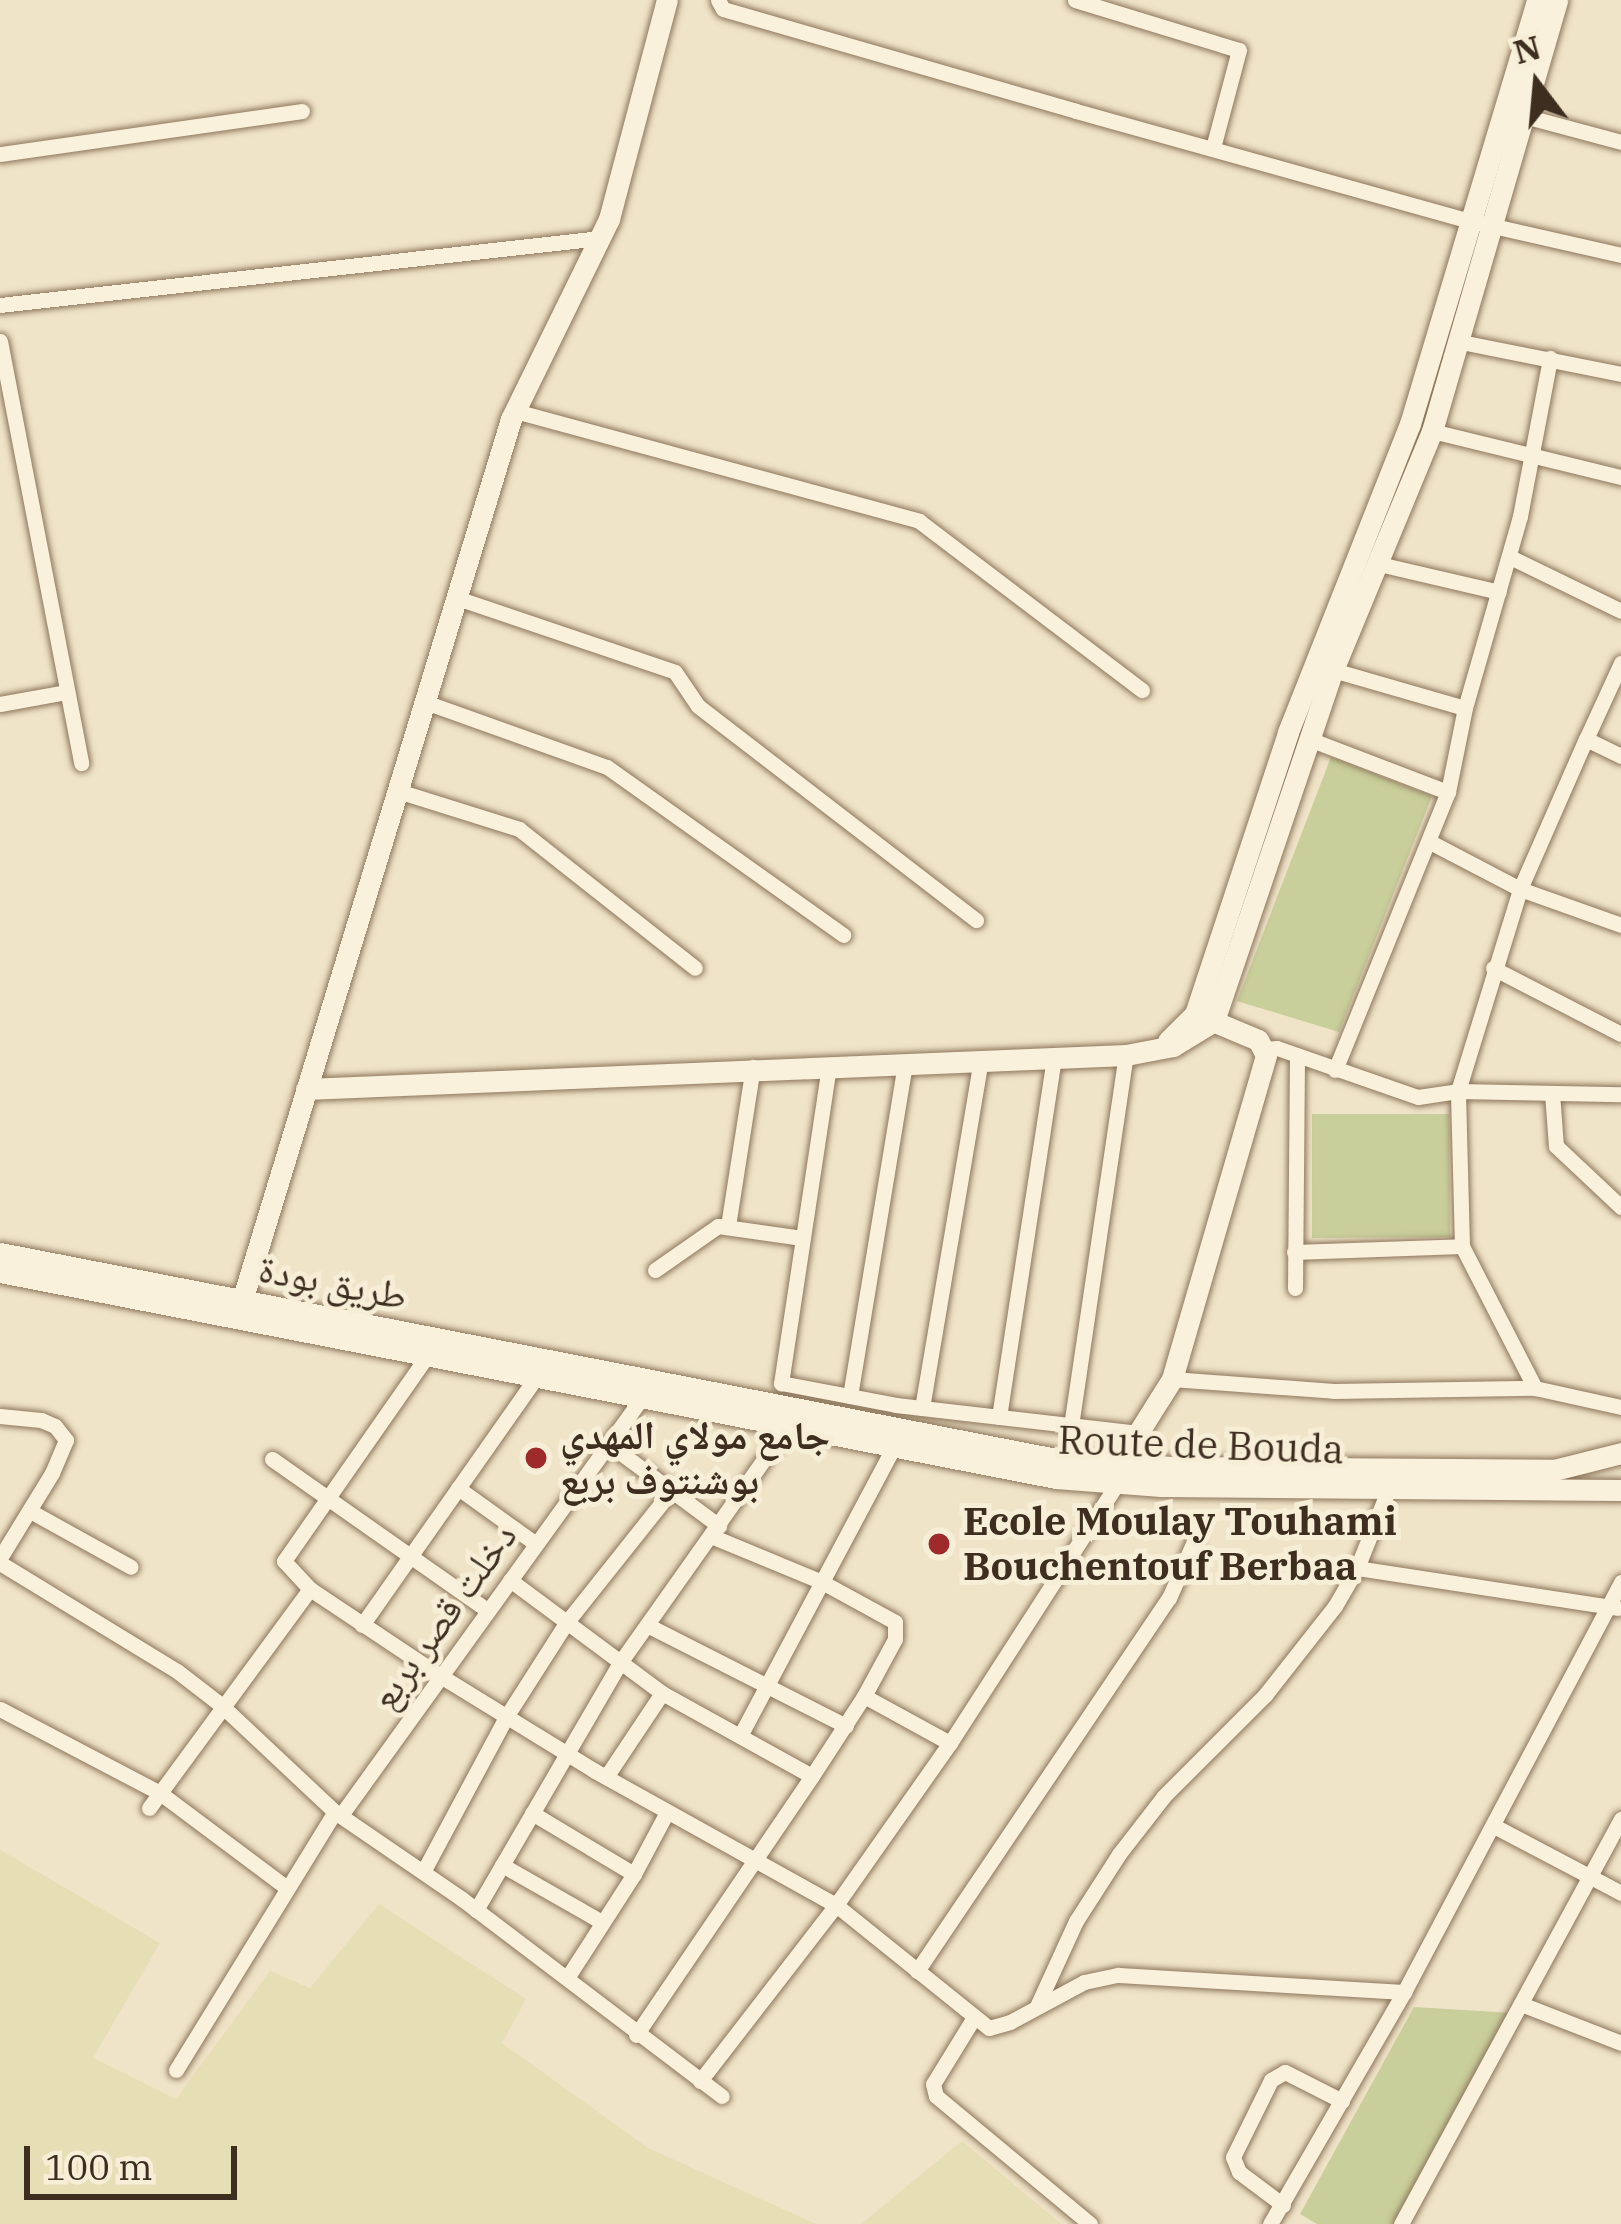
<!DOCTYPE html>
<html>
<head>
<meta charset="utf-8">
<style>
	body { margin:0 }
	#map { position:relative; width:1621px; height:2224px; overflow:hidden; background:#f0e4c8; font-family:"IBM Plex Serif","Noto Naskh Arabic",serif }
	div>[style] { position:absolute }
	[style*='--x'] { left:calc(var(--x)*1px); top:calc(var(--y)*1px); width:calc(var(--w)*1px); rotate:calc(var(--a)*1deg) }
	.farmland>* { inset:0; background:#e6deb5 }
	.green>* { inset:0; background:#c9cf9b }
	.roads { filter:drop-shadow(0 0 3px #8d765c) drop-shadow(0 0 3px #8d765c) }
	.street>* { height:15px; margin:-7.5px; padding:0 7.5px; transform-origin:7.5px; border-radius:7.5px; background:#faf1dc }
	.secondary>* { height:21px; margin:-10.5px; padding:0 10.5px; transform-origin:10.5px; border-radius:10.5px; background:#faf1dc }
	.dots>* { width:33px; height:33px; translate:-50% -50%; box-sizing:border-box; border:6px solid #f7eed8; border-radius:50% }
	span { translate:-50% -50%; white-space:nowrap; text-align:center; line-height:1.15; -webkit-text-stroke:10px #f7eed8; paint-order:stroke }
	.street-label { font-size:39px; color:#3d2e20 }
	.poi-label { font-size:39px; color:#3d2e20; font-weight:700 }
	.left { translate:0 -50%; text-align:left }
	.north { position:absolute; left:1477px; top:24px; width:120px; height:120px; -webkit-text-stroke:9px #f7eed8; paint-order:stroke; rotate:344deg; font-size:33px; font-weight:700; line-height:48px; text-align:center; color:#3d2e20 }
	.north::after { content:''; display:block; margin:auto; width:42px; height:54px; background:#3d2e20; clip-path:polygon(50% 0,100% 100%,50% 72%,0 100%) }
	.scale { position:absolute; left:24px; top:2146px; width:213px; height:54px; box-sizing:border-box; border:6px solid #3d2e20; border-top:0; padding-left:15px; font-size:36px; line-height:42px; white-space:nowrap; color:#3d2e20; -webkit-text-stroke:9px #f7eed8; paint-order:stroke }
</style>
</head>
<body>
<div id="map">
	<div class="farmland">
		<div style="clip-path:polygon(0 1850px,160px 1943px,93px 2058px,176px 2099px,270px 1971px,310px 1988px,379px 1904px,526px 1999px,502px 2043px,648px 2148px,816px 2224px,0 2224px)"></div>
		<div style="clip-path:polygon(962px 2141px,1061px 2224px,861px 2224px)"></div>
	</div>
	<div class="green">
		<div style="clip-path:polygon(1331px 757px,1432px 796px,1339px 1032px,1237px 1001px)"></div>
		<div style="clip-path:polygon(1312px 1114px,1449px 1114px,1450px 1237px,1312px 1238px)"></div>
		<div style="clip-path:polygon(1414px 2007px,1513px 2013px,1398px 2224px,1317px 2224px,1300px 2214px)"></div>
	</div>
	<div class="roads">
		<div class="street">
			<div style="--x:718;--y:0;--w:10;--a:61"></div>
			<div style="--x:723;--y:9;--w:367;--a:16.1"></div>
			<div style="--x:1076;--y:111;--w:406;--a:15.6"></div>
			<div style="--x:1467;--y:220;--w:158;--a:12.8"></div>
			<div style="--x:1075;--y:0;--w:171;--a:17"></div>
			<div style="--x:1239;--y:50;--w:101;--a:104.9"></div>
			<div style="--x:1524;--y:116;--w:100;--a:15"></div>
			<div style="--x:0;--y:154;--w:305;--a:-8.1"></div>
			<div style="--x:0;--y:305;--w:604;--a:-6.37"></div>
			<div style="--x:0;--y:341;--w:430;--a:79.1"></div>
			<div style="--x:1456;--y:341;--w:168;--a:11.3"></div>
			<div style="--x:515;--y:411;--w:419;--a:15.2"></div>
			<div style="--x:919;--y:521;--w:280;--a:37.2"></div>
			<div style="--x:1432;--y:431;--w:195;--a:13.7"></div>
			<div style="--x:1510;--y:557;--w:123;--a:25.9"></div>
			<div style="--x:1379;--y:564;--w:123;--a:13.1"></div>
			<div style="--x:457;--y:598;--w:230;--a:18.7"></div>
			<div style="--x:675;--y:672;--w:41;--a:55.9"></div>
			<div style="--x:698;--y:706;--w:351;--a:37.6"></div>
			<div style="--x:1333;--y:670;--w:137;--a:16.1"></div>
			<div style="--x:425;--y:702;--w:193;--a:19.7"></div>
			<div style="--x:607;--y:767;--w:290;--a:35.4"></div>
			<div style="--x:0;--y:704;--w:68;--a:-10.2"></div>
			<div style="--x:1309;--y:739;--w:149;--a:20.9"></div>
			<div style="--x:1586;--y:739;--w:84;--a:-65.3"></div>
			<div style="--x:398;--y:791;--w:127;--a:17.4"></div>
			<div style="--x:519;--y:829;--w:224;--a:38.3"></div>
			<div style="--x:1432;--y:843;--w:99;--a:27.6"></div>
			<div style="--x:1520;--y:889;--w:164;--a:-66.3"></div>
			<div style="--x:1586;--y:739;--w:39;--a:26"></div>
			<div style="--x:1493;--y:968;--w:144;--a:27.3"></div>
			<div style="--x:1265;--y:1049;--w:12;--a:-5"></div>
			<div style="--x:1277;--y:1048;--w:149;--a:19.2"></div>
			<div style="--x:1418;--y:1097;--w:40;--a:-8.5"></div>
			<div style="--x:1458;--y:1091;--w:163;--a:1.1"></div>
			<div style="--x:829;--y:1066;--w:321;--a:98.6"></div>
			<div style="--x:781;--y:1383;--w:117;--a:10.8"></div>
			<div style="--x:896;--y:1405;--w:244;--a:6.6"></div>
			<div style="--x:1335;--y:1070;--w:300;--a:-67.9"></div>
			<div style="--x:1448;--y:792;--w:86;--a:-78.6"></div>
			<div style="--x:1465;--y:708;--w:200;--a:-74"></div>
			<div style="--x:1520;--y:516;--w:161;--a:-79.2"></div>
			<div style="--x:1552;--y:1093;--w:53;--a:85.7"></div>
			<div style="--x:1556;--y:1146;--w:89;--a:43.2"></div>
			<div style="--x:728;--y:1226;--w:161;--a:-81.1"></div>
			<div style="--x:1462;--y:1246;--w:160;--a:62.8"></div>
			<div style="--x:1535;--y:1388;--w:88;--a:12.5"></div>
			<div style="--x:1294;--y:1252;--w:168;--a:-2"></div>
			<div style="--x:1462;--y:1246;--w:155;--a:-91.5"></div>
			<div style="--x:1458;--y:1091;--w:211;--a:-72.9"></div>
			<div style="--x:1520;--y:889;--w:107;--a:19.6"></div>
			<div style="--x:655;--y:1270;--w:77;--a:-34.9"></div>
			<div style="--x:718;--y:1226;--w:85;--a:8.1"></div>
			<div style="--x:1295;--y:1288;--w:233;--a:-89.5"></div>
			<div style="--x:427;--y:1356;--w:250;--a:124.9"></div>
			<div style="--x:284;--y:1561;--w:38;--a:47"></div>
			<div style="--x:310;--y:1589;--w:155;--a:33.7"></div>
			<div style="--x:439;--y:1675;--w:183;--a:31.6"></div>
			<div style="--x:595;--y:1771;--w:276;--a:29.1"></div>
			<div style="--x:836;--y:1905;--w:196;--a:38.8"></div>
			<div style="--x:989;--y:2028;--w:22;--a:-16"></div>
			<div style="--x:1010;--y:2022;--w:84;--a:-28.4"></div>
			<div style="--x:1084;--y:1982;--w:35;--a:-12"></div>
			<div style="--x:1118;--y:1975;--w:287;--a:3.4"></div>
			<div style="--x:1172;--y:1379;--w:162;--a:4.2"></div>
			<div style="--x:1334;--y:1391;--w:201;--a:-0.9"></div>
			<div style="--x:850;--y:1396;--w:338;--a:-80.6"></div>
			<div style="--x:922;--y:1408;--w:352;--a:-80.4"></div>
			<div style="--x:0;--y:1416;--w:41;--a:5.6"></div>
			<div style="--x:41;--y:1420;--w:15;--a:23"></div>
			<div style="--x:55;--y:1426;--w:18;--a:52"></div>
			<div style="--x:66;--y:1440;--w:36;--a:113"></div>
			<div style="--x:52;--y:1473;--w:100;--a:121.5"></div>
			<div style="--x:999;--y:1417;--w:363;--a:-81.3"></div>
			<div style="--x:1071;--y:1426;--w:375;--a:-81.6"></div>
			<div style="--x:610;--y:1445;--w:136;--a:36.6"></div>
			<div style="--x:272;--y:1459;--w:263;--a:35.1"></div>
			<div style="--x:458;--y:1488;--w:96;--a:35.7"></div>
			<div style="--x:30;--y:1511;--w:115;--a:29"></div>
			<div style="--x:711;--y:1536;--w:120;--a:22.5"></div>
			<div style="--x:822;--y:1582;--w:83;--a:28.7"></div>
			<div style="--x:895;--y:1622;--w:17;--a:90"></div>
			<div style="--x:895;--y:1639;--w:65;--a:118.5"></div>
			<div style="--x:864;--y:1696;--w:95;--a:123"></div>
			<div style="--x:0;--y:1563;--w:207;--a:31.4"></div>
			<div style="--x:177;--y:1671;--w:56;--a:37.7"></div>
			<div style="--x:221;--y:1705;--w:156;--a:43.2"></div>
			<div style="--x:335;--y:1812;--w:154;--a:34.4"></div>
			<div style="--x:462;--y:1899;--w:326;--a:37.2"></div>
			<div style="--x:1357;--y:1568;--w:264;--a:8.7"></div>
			<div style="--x:510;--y:1580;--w:189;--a:36.6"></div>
			<div style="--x:662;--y:1693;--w:171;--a:29"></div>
			<div style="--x:812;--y:1776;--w:313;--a:124.2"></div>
			<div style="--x:362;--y:1625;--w:301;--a:-54.9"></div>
			<div style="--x:647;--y:1625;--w:223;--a:26.9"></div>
			<div style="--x:864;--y:1696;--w:98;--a:28.7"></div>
			<div style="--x:0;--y:1709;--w:181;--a:27.7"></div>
			<div style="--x:160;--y:1793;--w:159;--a:36.8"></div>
			<div style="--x:740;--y:1736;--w:328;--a:-62"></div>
			<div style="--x:606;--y:1777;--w:101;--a:-56.3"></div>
			<div style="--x:149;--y:1808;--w:272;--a:-53.7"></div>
			<div style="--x:532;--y:1813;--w:119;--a:30.9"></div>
			<div style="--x:341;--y:1815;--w:513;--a:-54.2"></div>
			<div style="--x:1494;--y:1826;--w:144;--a:27.8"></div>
			<div style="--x:502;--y:1865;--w:115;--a:29.7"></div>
			<div style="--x:423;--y:1872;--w:176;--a:-61.8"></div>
			<div style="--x:506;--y:1717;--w:112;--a:-57.4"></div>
			<div style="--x:566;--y:1623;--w:169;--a:-51.5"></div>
			<div style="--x:476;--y:1910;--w:285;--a:-59.8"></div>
			<div style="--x:619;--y:1664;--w:291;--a:-54.7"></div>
			<div style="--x:917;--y:1971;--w:450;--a:-56"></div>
			<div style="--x:1169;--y:1598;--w:64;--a:-66.2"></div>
			<div style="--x:567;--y:1978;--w:124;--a:-57.2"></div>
			<div style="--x:634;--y:1874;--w:70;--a:-62"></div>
			<div style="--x:1521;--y:2004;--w:107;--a:21.3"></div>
			<div style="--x:1037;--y:2006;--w:94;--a:-65.4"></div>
			<div style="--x:1076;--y:1921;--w:80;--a:-57.3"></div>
			<div style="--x:1119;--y:1854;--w:73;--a:-52.2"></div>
			<div style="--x:1164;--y:1796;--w:143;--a:-45"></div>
			<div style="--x:1265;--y:1695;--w:113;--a:-51.8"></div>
			<div style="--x:1335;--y:1606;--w:44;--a:-59.9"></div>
			<div style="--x:1357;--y:1568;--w:86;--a:-68.2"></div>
			<div style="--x:973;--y:2019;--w:76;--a:121.6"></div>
			<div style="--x:933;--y:2084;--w:12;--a:76"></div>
			<div style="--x:936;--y:2096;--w:200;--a:39.7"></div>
			<div style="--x:176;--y:2070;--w:303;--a:-58.4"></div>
			<div style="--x:700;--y:2081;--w:222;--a:-52.3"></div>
			<div style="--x:836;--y:1905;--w:198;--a:-54.9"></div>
			<div style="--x:950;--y:1743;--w:308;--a:-57.2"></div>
			<div style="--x:1283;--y:2205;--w:55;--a:-143.1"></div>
			<div style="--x:1239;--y:2172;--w:16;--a:-112"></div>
			<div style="--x:1233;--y:2157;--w:86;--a:-63.7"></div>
			<div style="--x:1271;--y:2080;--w:16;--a:-30"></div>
			<div style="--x:1285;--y:2072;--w:64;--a:27"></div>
			<div style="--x:1270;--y:2224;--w:268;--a:-60"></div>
			<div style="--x:1404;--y:1992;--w:464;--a:-62.1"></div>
			<div style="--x:1401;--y:2224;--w:461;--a:-61.5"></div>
		</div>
		<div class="secondary">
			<div style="--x:1168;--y:1041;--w:38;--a:-45"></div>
			<div style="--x:1195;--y:1014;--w:297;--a:-71.7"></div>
			<div style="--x:1288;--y:732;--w:331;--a:-68.4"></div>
			<div style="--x:1410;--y:424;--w:443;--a:-73.3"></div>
			<div style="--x:306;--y:1089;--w:821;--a:-2.37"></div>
			<div style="--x:1126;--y:1055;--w:48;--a:-10.8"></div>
			<div style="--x:1173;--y:1046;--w:48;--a:-31.4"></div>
			<div style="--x:1214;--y:1021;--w:371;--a:-71.3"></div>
			<div style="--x:1333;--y:670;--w:259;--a:-67.5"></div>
			<div style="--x:1432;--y:431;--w:449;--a:-73.8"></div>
			<div style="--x:0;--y:1253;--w:1081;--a:11.04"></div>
			<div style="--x:1061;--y:1460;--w:111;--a:3.6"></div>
			<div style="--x:1172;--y:1467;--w:382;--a:0.4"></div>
			<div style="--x:1554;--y:1470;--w:69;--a:-14.2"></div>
			<div style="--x:0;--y:1272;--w:1076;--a:11.04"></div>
			<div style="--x:1056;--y:1478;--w:105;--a:4.4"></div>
			<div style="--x:1161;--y:1486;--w:460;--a:0.5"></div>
			<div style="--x:242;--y:1301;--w:922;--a:-73.04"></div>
			<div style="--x:511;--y:419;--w:223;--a:-63.9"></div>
			<div style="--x:609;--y:219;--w:227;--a:-75.2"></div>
			<div style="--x:1120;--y:1476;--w:47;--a:-67.3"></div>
			<div style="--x:1138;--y:1433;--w:64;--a:-57.8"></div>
			<div style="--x:1172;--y:1379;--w:337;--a:-73.8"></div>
			<div style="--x:1266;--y:1055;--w:17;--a:-118"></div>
			<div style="--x:1258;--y:1040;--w:62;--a:-157.2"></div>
		</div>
	</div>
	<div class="dots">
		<div style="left:536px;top:1458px;background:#9e2a2b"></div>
		<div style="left:939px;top:1544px;background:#9e2a2b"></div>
	</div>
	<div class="street-label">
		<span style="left:333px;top:1282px;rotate:11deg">طريق بودة</span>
		<span style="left:1201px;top:1445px;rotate:2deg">Route de Bouda</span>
		<span style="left:443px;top:1616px;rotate:-54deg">دخلت قصر بربع</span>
	</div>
	<div class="poi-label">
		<span class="left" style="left:560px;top:1458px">جامع مولاي المهدي<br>بوشنتوف بربع</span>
		<span class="left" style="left:963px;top:1544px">Ecole Moulay Touhami<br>Bouchentouf Berbaa</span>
	</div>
	<div class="north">N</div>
	<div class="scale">100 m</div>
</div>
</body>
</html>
